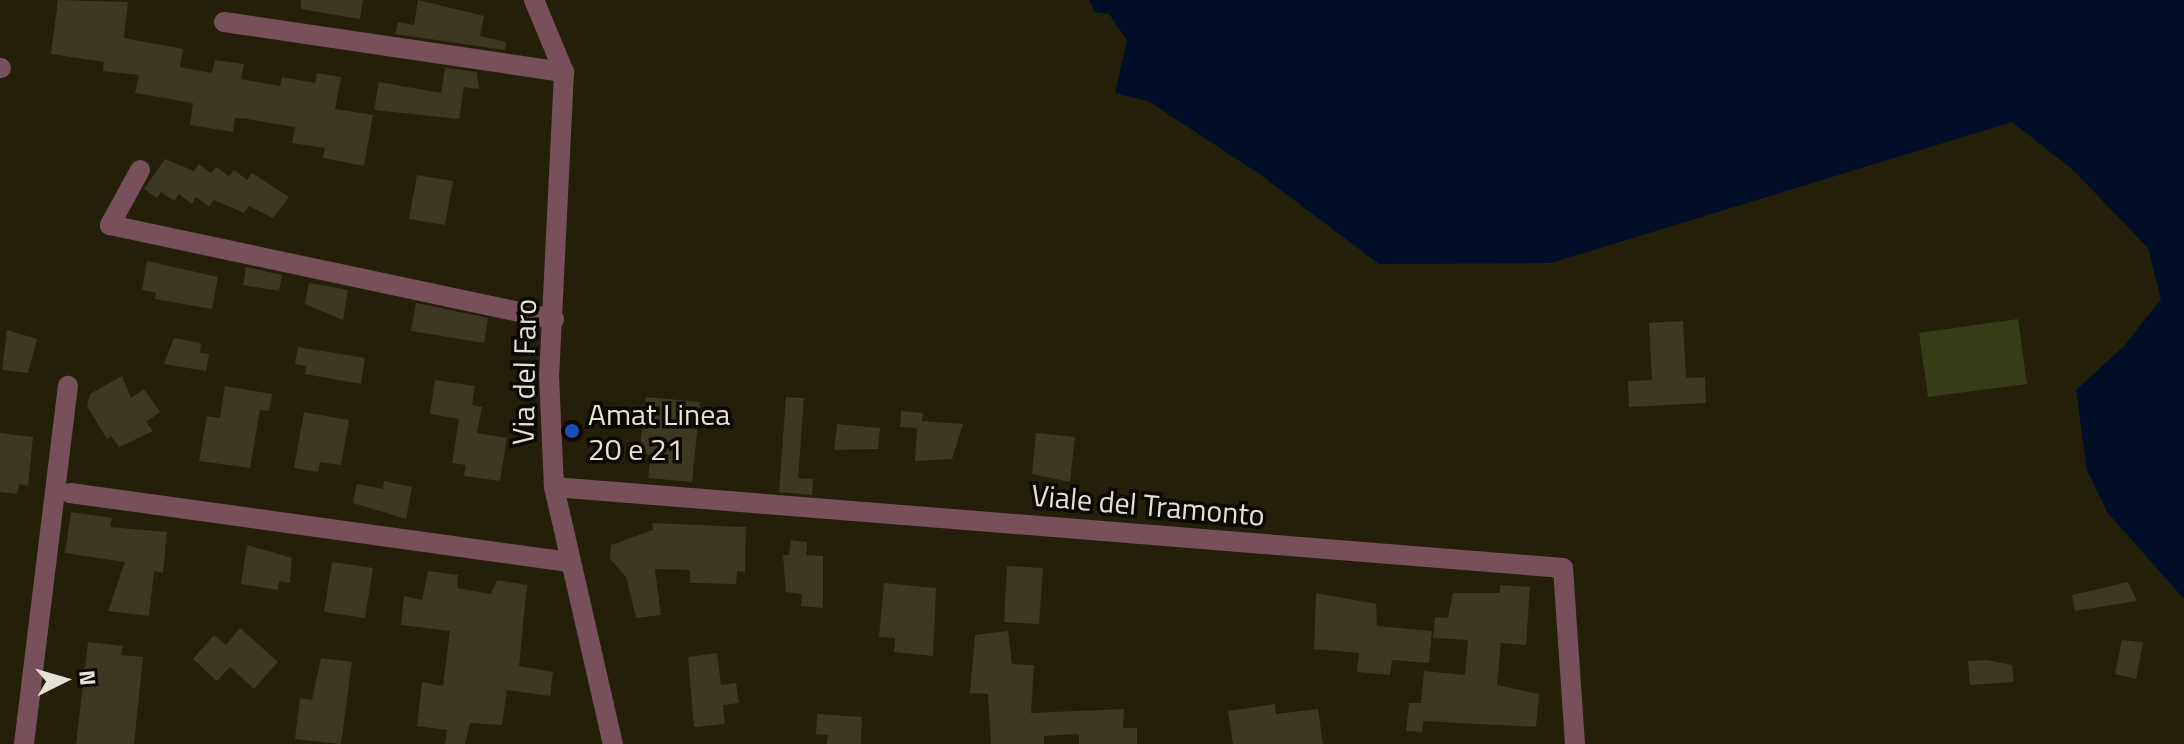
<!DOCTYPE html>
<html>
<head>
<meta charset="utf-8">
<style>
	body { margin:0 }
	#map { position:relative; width:2184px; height:744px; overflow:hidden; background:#241f08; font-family:"Titillium Web",sans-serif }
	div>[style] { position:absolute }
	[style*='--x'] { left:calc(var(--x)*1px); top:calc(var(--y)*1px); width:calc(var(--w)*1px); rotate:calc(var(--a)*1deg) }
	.green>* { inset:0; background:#373c18 }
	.water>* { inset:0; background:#000e27 }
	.building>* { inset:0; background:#3d3821 }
	.minor>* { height:20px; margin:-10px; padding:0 10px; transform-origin:10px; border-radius:10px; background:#77505a }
	.dots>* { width:22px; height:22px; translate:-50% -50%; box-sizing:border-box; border:4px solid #0b0902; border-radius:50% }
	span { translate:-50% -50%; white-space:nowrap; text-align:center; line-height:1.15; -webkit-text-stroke:7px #0b0902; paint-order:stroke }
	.street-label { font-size:30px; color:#e4e2d4 }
	.poi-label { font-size:30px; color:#e4e2d4 }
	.left { translate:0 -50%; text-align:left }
	.north { position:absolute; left:24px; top:640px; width:80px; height:80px; -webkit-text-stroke:6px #0b0902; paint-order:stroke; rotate:85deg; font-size:22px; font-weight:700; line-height:32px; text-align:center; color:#e4e2d4 }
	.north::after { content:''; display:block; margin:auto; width:28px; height:36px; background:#e4e2d4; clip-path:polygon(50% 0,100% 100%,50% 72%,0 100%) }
</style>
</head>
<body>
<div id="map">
	<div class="green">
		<div style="clip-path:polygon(2018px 319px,2027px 384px,1928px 397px,1919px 333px)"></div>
	</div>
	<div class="water">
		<div style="clip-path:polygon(1089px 0,2184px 0,2184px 599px,2107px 512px,2087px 470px,2076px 390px,2124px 346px,2161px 299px,2148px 248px,2072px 169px,2012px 122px,1551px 263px,1379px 264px,1258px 173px,1148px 101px,1115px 93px,1127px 40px,1109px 14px,1095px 12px)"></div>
	</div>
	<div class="building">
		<div style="clip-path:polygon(58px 0,128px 2px,124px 38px,183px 49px,180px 67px,212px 73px,215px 60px,244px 64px,241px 79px,280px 86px,282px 77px,315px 83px,317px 73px,341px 77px,335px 109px,373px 115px,364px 166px,323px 158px,325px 148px,292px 143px,295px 127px,247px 119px,235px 118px,233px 132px,190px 125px,193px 103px,135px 93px,139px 75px,103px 71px,104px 62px,51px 54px)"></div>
		<div style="clip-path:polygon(301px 0,363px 0,360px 19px,301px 9px)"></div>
		<div style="clip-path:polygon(418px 0,484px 16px,480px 36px,506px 42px,505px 50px,395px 34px,398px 22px,414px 25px)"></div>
		<div style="clip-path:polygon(445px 68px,477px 72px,479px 89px,464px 87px,459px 119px,374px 110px,379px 82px,441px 93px)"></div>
		<div style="clip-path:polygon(165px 159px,194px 171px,199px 164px,211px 173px,216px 167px,229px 176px,234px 170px,247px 180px,252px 173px,289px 197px,273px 218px,249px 206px,244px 213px,214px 200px,209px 207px,196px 197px,192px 204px,179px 194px,174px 201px,161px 192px,157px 198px,144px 189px)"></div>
		<div style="clip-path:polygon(417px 175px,453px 181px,445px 225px,409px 219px)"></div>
		<div style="clip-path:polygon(147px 261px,218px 277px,212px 309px,155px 299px,156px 293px,142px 290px)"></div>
		<div style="clip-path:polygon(246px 267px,282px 275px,279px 291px,243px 285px)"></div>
		<div style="clip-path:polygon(309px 283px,348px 290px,343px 320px,305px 304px)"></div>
		<div style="clip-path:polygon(416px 303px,488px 318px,484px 343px,411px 331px)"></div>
		<div style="clip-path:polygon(1683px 321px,1686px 378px,1705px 377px,1706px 403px,1629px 407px,1628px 381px,1652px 380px,1649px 323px)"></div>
		<div style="clip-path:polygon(7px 330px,37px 339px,28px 373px,2px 370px)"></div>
		<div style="clip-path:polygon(174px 338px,201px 343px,200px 353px,209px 354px,206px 371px,164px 364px)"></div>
		<div style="clip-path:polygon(298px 347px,365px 358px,361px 384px,305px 374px,306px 366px,295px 364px)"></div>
		<div style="clip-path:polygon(122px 376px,131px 398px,144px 389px,160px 412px,146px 422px,153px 431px,119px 447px,111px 436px,107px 439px,87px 406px,90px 394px)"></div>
		<div style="clip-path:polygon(435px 380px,475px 386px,472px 405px,482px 407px,477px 433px,507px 438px,500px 481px,464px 476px,466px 465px,452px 463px,459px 419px,430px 414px)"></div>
		<div style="clip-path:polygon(225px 386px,272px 394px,269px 411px,260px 410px,250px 468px,199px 461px,207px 416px,220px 418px)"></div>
		<div style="clip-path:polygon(646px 397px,700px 402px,692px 482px,648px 478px,651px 455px,639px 454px)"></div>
		<div style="clip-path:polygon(786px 397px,804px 398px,798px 478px,813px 479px,812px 495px,779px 492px)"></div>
		<div style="clip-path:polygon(901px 411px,923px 413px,922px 421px,963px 424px,952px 459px,915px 461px,917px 428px,900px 427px)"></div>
		<div style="clip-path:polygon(304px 412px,349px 420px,341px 465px,320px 462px,318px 472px,294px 468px)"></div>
		<div style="clip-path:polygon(837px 424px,880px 428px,878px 449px,834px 450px)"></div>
		<div style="clip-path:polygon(0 433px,33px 437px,28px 486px,19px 484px,17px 494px,0 492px)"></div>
		<div style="clip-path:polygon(1036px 433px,1075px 437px,1070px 482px,1032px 474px)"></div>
		<div style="clip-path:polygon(384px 481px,412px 487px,406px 519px,353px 503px,357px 484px,383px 489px)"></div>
		<div style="clip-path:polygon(71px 512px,112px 518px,110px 527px,167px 532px,163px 573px,154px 571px,149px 616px,108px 611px,125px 562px,65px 553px)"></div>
		<div style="clip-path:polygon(652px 523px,746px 527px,745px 572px,737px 571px,736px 584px,690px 583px,690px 570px,655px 569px,661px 615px,636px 618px,626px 577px,610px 559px,611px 545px,653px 530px)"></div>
		<div style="clip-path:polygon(791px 540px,807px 542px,806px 555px,823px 556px,823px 608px,801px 606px,802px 594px,786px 592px,783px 555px,789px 555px)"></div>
		<div style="clip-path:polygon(247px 545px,292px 558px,290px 583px,279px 581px,278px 590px,241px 584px)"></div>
		<div style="clip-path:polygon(332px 562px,373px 568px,365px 618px,324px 612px)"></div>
		<div style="clip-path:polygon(1007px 566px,1043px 568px,1039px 624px,1004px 622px)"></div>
		<div style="clip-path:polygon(428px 571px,458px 575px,457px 588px,491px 594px,497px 580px,527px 585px,519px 666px,553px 672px,550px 696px,507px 690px,502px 725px,470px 723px,465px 744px,445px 744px,447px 730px,417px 726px,422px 682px,443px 686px,450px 631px,401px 625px,404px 596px,422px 600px)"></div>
		<div style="clip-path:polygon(2128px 582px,2137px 601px,2075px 611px,2072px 595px)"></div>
		<div style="clip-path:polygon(884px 583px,936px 588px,933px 656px,894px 652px,895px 638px,879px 637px)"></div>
		<div style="clip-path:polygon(1500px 585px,1530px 587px,1526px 645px,1501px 643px,1497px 685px,1539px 694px,1536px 727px,1423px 721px,1422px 732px,1406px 731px,1409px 703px,1421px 703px,1424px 671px,1465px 675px,1468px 640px,1433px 638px,1435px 617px,1448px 618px,1453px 593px,1500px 593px)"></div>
		<div style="clip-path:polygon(1316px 593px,1376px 604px,1377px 626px,1432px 631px,1429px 663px,1392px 660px,1390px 675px,1357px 672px,1359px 653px,1314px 649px)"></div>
		<div style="clip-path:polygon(240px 628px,278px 662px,254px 689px,230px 667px,217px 681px,193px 659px,214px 635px,226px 645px)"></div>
		<div style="clip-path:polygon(1008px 631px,1012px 664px,1034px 665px,1031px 713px,1124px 709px,1123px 728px,1137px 728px,1137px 744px,1079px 744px,1079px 734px,1044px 736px,1044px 744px,991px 744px,988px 694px,970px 693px,975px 635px)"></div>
		<div style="clip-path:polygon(2122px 640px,2143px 642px,2136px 679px,2115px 674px)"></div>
		<div style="clip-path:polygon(88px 642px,123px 646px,121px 655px,143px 657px,134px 744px,76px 744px)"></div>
		<div style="clip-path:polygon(717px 653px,721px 685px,736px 683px,739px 703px,723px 705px,725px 724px,694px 727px,688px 657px)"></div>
		<div style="clip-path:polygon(321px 658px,352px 662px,341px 744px,295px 739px,300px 698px,312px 700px)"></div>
		<div style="clip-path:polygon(1987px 660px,2012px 665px,2014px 682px,1970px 685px,1968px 661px)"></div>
		<div style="clip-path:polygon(1275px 704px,1276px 714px,1318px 709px,1323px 744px,1233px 744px,1228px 711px)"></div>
		<div style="clip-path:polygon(817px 714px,862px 717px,861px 744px,827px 744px,828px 735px,816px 734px)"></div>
	</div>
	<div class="minor">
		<div style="--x:534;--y:0;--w:78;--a:67.4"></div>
		<div style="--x:564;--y:72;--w:302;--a:92.8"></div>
		<div style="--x:549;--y:374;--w:113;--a:87.5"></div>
		<div style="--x:554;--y:487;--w:264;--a:77.1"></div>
		<div style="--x:224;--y:22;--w:344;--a:8.4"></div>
		<div style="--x:0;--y:68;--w:1;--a:0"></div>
		<div style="--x:140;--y:170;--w:63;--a:118.6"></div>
		<div style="--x:110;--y:225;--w:454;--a:12"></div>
		<div style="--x:554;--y:487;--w:1012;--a:4.59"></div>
		<div style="--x:1563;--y:568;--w:176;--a:86.1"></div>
		<div style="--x:70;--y:493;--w:504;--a:7.87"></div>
		<div style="--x:24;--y:744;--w:361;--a:-83"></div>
	</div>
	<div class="dots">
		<div style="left:572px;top:431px;background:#1a4fb4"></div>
	</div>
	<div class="street-label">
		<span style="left:524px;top:372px;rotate:-89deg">Via del Faro</span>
		<span style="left:1148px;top:505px;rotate:5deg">Viale del Tramonto</span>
	</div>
	<div class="poi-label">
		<span class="left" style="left:588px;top:431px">Amat Linea<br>20 e 21</span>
	</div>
	<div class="north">N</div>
</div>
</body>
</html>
